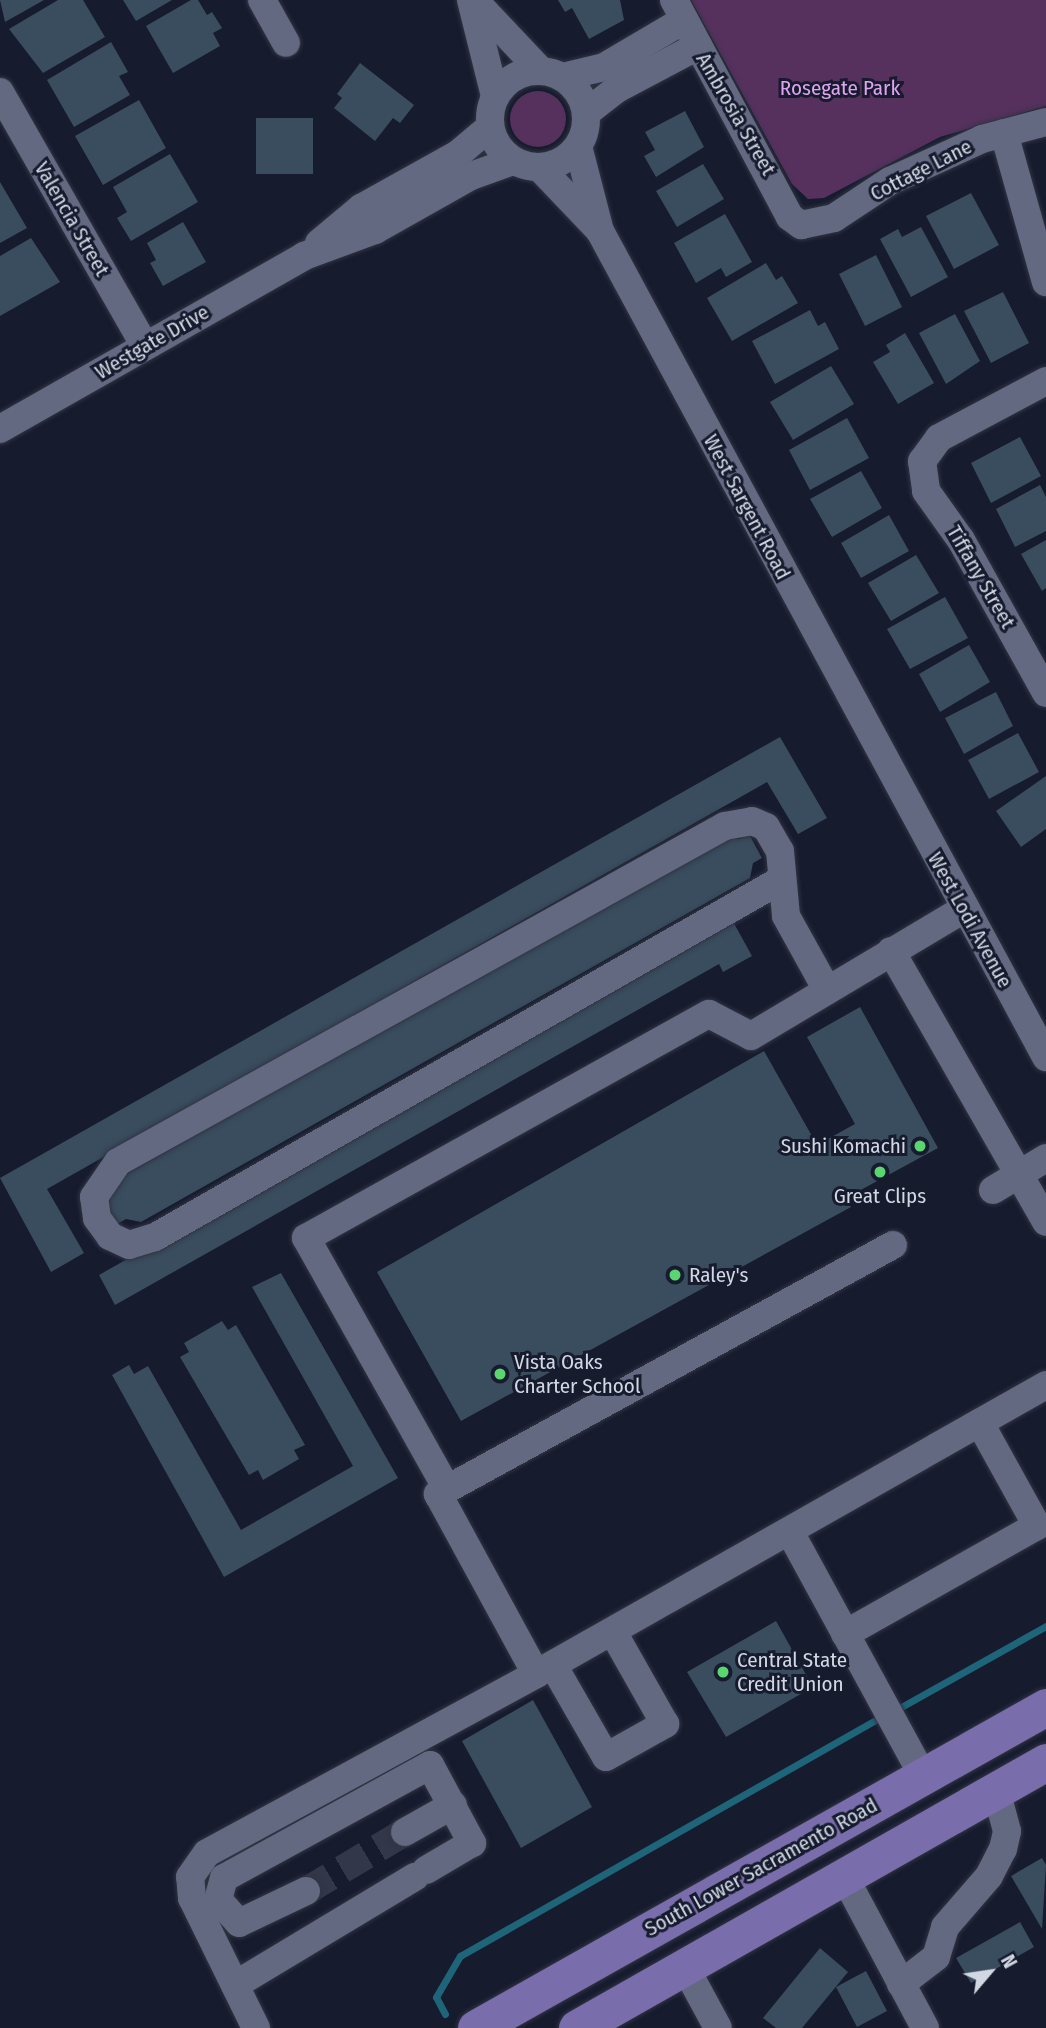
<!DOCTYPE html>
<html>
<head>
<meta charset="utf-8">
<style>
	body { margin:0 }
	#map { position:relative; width:1046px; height:2028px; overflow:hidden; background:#161b2e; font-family:"Fira Sans Condensed",sans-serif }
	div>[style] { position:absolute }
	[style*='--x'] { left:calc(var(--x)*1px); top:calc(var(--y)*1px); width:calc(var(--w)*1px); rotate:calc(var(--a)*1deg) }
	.green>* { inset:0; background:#56315e }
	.round { border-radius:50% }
	.stream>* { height:7px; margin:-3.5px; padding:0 3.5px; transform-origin:3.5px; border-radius:3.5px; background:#1e6579 }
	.building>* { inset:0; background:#394d5e }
	.minor-tunnel>* { height:28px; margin-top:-14px; transform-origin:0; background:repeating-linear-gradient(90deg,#323749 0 28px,transparent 0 42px) }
	.roads { filter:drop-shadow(0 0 2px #313443) drop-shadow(0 0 2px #313443) }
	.minor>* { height:28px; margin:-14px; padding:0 14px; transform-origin:14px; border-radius:14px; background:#626981 }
	.minor>.ring { margin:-14px; padding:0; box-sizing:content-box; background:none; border:28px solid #626981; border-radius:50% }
	.major>* { height:37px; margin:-18.5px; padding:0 18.5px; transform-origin:18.5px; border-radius:18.5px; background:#796dab }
	.dots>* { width:19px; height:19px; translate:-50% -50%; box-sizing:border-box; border:4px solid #161b2e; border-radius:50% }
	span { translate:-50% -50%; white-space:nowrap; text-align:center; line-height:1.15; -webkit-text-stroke:6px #161b2e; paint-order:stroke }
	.park-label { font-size:21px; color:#e1a3f0 }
	.street-label { font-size:21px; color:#d2d7e4 }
	.poi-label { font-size:21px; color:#d2d7e4 }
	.right { translate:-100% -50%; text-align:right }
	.left { translate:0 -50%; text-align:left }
	.north { position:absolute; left:955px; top:1937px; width:70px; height:70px; -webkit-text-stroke:5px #161b2e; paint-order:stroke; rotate:61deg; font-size:19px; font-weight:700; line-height:28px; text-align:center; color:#d2d7e4 }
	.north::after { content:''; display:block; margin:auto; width:24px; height:32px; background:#d2d7e4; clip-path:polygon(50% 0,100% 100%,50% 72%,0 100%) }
</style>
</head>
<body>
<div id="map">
	<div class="green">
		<div style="clip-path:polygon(691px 0,1046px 0,1046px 106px,940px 137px,824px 198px,808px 199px,792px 184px)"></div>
		<div class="round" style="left:510px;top:91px;width:56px;height:56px"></div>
	</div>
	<div class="stream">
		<div style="--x:894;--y:1711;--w:174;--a:-29.2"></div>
		<div style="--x:445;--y:2014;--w:19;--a:-118"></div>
		<div style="--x:436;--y:1997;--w:48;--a:-59.7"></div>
		<div style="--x:460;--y:1956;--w:486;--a:-29.6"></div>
	</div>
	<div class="building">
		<div style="clip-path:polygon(0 0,44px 0,5px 22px)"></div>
		<div style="clip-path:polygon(58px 0,83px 0,105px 37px,43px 73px,9px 29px)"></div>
		<div style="clip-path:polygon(123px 0,172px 0,136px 21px)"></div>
		<div style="clip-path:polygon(191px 0,198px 0,207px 15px,212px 12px,222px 28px,213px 33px,220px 46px,173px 73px,146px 26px)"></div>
		<div style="clip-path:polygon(558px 0,620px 0,624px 20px,589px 39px,572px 8px,565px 12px)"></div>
		<div style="clip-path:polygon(111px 42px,128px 72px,119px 76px,130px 95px,74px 127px,47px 80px)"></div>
		<div style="clip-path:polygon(360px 63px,414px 105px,400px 123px,393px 118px,375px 141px,334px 108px,342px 98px,337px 94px)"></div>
		<div style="clip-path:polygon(139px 100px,166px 148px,103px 185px,75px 136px)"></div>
		<div style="clip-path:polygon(685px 111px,704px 147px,656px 177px,644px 156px,655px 150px,645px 132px)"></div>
		<div style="clip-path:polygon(256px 118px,313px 118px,313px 174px,256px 174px)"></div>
		<div style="clip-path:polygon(170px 154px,198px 202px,131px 241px,117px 218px,127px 212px,113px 187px)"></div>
		<div style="clip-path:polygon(703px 164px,724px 199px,677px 227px,656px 191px)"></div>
		<div style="clip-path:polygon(0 182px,27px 228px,0 243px)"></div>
		<div style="clip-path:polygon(971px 193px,999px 245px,954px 269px,926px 216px)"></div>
		<div style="clip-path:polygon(725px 214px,752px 262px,726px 277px,721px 268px,696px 283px,674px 243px)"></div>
		<div style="clip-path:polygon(183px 222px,206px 262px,163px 286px,150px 263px,156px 260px,147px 243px)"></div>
		<div style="clip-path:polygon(921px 227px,948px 277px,911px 297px,880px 239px,898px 229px,902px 237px)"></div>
		<div style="clip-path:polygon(31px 238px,60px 282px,0 316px,0 256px)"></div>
		<div style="clip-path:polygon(876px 255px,902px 307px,865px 326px,839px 274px)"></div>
		<div style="clip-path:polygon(766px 263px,776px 280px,782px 276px,798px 303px,732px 341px,707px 298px)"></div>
		<div style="clip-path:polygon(1003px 292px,1029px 343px,991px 363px,964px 311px)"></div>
		<div style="clip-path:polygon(810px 310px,818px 326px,825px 322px,839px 349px,775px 384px,752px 341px)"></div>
		<div style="clip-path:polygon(955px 314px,980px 361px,946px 384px,919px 333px)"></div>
		<div style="clip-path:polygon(905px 333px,934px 383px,898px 404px,873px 362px,890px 352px,886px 345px)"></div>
		<div style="clip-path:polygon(831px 366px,854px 404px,793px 440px,770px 402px)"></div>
		<div style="clip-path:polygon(847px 418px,869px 458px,810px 490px,789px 450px)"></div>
		<div style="clip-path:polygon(1020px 437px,1041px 476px,991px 503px,971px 463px)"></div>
		<div style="clip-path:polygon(861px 471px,882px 508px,832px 537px,810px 499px)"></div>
		<div style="clip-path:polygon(1040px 485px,1046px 497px,1046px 531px,1015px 547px,996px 509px)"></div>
		<div style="clip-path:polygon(889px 515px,909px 551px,861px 578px,841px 543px)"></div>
		<div style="clip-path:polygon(1046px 540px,1046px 588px,1042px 591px,1021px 554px)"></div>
		<div style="clip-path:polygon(916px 555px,939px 593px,891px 621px,868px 583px)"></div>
		<div style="clip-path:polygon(945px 597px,968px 638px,910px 669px,887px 629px)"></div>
		<div style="clip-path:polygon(969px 645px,990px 682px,940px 712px,919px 674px)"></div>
		<div style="clip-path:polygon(996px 692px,1013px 726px,964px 754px,945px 718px)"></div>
		<div style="clip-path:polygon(1018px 733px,1039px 772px,989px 799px,968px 760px)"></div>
		<div style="clip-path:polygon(780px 737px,827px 818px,798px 834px,767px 782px,47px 1189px,84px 1253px,51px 1272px,0 1178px)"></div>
		<div style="clip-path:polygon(1046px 776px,1046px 829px,1021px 847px,996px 811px)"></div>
		<div style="clip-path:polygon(749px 834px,762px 858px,753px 863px,750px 878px,141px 1222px,126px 1219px,117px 1224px,104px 1200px,113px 1195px,110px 1190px,116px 1180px,726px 836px,739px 839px)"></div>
		<div style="clip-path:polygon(731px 918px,752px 956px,723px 972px,719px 964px,115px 1305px,99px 1275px)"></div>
		<div style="clip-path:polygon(860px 1007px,938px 1148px,846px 1198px,851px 1207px,461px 1421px,377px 1272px,764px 1051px,817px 1145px,855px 1124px,807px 1037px)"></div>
		<div style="clip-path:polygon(281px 1273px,398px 1478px,224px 1577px,112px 1375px,129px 1365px,134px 1374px,148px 1366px,241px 1530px,353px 1466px,252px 1287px)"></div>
		<div style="clip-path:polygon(222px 1321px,228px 1330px,236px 1325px,305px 1445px,294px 1450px,299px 1459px,263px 1480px,258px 1470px,249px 1475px,180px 1357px,189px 1352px,184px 1343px)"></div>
		<div style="clip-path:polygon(776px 1621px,813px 1687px,726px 1737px,687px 1672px)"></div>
		<div style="clip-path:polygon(533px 1700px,592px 1807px,521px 1848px,462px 1741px)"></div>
		<div style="clip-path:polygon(1042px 1858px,1046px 1865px,1042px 1929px,1011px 1876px)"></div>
		<div style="clip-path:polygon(1020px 1922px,1034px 1947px,971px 1983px,956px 1958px)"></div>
		<div style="clip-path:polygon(820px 1948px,848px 1972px,802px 2028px,776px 2028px,763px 2018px)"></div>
		<div style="clip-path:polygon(866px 1971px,887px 2011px,857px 2027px,836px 1987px)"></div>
	</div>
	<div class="minor-tunnel">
		<div style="--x:306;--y:1891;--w:115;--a:-30.8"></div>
	</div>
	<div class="roads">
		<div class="minor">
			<div style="--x:262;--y:0;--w:49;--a:60.8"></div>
			<div style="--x:471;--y:0;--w:99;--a:76"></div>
			<div style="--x:674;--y:0;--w:246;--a:61.9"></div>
			<div style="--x:790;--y:217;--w:14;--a:36"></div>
			<div style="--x:801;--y:225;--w:34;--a:-12"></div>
			<div style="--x:834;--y:218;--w:67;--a:-33.5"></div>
			<div style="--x:890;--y:181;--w:101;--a:-24.5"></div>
			<div style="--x:982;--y:139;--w:66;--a:-14.9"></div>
			<div style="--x:475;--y:1;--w:95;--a:46.7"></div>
			<div class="ring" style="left:490px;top:71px;width:68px;height:68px"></div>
			<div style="--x:562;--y:77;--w:43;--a:-13.4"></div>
			<div style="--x:604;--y:67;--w:93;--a:-30.4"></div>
			<div style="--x:0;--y:92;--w:292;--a:60.3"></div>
			<div style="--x:586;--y:113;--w:39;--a:-38"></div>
			<div style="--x:617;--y:89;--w:92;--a:-28"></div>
			<div style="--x:1004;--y:133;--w:155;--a:74.3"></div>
			<div style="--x:578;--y:146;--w:88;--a:75.5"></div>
			<div style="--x:600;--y:231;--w:939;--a:61.63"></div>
			<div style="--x:540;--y:168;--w:84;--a:46.4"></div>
			<div style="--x:319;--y:243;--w:55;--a:-39.8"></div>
			<div style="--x:361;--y:208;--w:111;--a:-29.1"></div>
			<div style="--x:458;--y:154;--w:42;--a:-40.2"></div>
			<div style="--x:1046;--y:381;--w:121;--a:152"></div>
			<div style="--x:939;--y:438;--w:29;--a:126"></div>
			<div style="--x:922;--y:461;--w:30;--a:82"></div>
			<div style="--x:926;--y:491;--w:60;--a:54.5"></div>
			<div style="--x:961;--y:540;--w:175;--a:60.9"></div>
			<div style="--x:0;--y:429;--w:350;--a:-29.6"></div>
			<div style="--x:304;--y:256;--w:76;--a:-20.1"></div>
			<div style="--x:375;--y:230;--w:110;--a:-29.4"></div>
			<div style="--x:471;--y:176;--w:45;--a:-19.7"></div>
			<div style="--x:779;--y:881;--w:718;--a:150.29"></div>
			<div style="--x:155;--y:1237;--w:27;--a:163"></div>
			<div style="--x:129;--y:1245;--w:21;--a:-155"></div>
			<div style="--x:110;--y:1236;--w:22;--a:-126"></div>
			<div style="--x:97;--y:1218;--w:21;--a:-98"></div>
			<div style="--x:94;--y:1197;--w:42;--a:-55.6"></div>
			<div style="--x:118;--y:1162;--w:694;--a:-28.97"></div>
			<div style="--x:725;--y:826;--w:27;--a:-10"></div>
			<div style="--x:752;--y:821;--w:15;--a:23"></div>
			<div style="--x:766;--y:827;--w:28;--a:60"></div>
			<div style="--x:780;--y:851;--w:65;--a:84.7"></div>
			<div style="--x:786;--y:916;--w:85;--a:61"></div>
			<div style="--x:891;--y:951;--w:312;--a:60.2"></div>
			<div style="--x:993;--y:1190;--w:62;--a:-31.1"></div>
			<div style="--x:893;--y:1245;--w:519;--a:151.31"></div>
			<div style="--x:438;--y:1494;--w:205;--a:61.4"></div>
			<div style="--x:536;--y:1674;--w:586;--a:-29.54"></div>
			<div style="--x:447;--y:1489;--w:288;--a:-119.3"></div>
			<div style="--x:306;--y:1238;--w:461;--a:-29.1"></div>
			<div style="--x:709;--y:1014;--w:47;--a:27.6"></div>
			<div style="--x:751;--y:1036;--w:248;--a:-30.8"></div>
			<div style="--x:790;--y:1532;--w:278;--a:61.4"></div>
			<div style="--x:845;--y:1634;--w:220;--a:-29.4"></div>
			<div style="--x:1037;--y:1526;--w:118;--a:-119"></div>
			<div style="--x:553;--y:1665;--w:106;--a:60.1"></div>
			<div style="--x:606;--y:1757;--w:68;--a:-29.2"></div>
			<div style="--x:665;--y:1724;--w:106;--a:-119.5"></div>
			<div style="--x:405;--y:1832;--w:55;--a:-29.4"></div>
			<div style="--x:844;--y:1876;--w:172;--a:61.9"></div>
			<div style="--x:306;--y:1891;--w:74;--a:154.5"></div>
			<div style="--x:239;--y:1923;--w:31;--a:-132"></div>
			<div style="--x:218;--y:1900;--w:23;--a:-75"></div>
			<div style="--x:224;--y:1878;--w:235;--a:-28.7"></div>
			<div style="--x:430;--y:1765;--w:89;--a:61.7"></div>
			<div style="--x:472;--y:1843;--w:53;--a:149.6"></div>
			<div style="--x:685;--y:1967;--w:69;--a:61.6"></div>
			<div style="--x:901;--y:1984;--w:44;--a:-37.6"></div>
			<div style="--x:936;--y:1957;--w:31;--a:-73"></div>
			<div style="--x:945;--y:1927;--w:67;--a:-49.2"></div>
			<div style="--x:989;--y:1876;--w:30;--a:-63"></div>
			<div style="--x:1003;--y:1849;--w:18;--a:-77"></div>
			<div style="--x:1007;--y:1831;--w:42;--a:-105"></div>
			<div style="--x:235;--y:1985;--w:210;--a:-31"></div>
			<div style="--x:256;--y:2028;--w:145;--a:-116.2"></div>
			<div style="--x:192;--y:1898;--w:21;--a:-95"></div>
			<div style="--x:190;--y:1877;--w:29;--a:-55"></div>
			<div style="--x:207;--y:1853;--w:375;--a:-28.5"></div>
		</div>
		<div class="major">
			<div style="--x:476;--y:2028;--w:654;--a:-29.39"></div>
			<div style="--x:577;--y:2028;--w:539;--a:-29.56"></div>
		</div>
	</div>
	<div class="dots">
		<div style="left:920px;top:1146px;background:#5ad56f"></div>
		<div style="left:880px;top:1172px;background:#5ad56f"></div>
		<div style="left:675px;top:1275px;background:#5ad56f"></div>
		<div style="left:500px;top:1374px;background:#5ad56f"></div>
		<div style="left:723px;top:1672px;background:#5ad56f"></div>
	</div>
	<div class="park-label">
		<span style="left:840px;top:88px">Rosegate Park</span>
	</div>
	<div class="street-label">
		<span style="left:736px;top:114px;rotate:60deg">Ambrosia Street</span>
		<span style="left:921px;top:170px;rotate:-27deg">Cottage Lane</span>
		<span style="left:72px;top:219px;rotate:60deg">Valencia Street</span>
		<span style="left:152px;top:342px;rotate:-30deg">Westgate Drive</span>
		<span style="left:747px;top:507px;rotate:62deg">West Sargent Road</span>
		<span style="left:981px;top:577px;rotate:60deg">Tiffany Street</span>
		<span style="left:970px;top:920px;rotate:61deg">West Lodi Avenue</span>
		<span style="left:761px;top:1867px;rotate:-29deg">South Lower Sacramento Road</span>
	</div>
	<div class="poi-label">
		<span class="right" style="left:906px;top:1146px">Sushi Komachi</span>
		<span style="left:880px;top:1196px">Great Clips</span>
		<span class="left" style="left:689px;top:1275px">Raley's</span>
		<span class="left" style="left:514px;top:1374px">Vista Oaks<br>Charter School</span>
		<span class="left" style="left:737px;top:1672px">Central State<br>Credit Union</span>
	</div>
	<div class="north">N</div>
</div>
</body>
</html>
